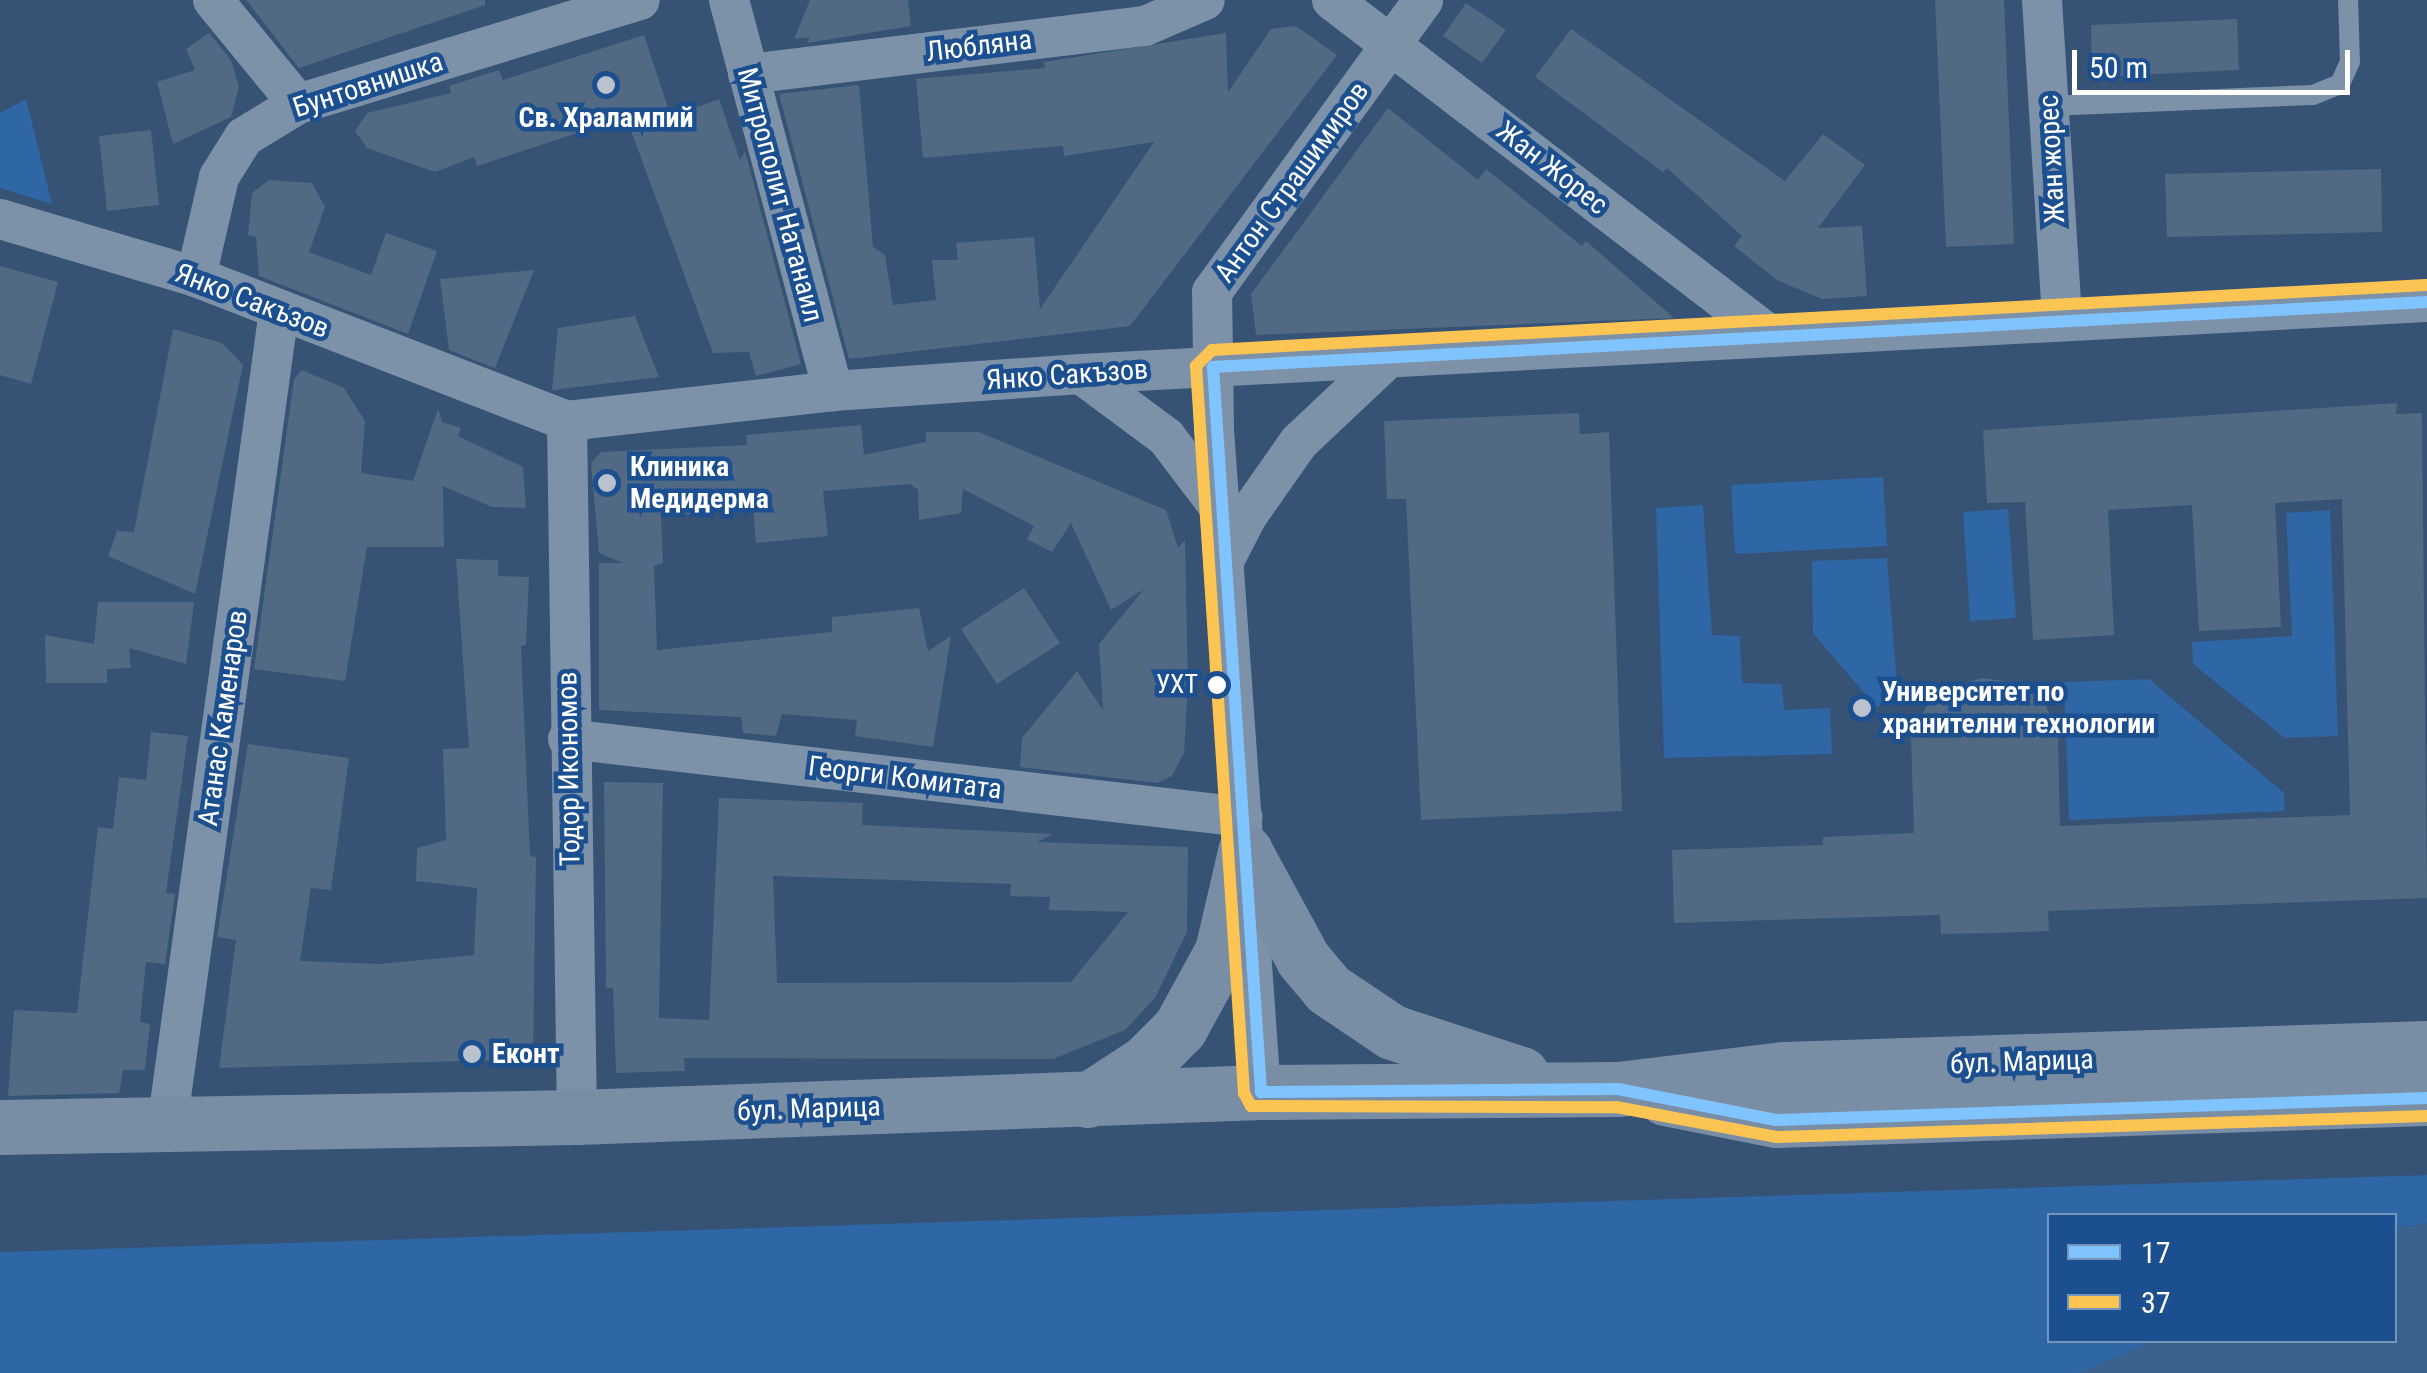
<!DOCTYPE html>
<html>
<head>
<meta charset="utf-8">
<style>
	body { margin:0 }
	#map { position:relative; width:2427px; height:1373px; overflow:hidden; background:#365274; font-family:"Roboto Condensed",sans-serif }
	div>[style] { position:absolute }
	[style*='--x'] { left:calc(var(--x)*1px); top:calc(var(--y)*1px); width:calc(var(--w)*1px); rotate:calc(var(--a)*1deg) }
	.green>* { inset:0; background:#2f66a5 }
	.water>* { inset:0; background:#3b618d }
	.building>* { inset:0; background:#526984 }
	.lane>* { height:20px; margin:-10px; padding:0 10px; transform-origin:10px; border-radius:10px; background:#7d92a8 }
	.street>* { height:40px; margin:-20px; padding:0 20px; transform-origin:20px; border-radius:20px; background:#7d92a8 }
	.secondary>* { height:55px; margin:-27.5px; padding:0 27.5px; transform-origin:27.5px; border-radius:27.5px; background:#798da4 }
	.bus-1>* { height:12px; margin:-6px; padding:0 6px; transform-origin:6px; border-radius:6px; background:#80c4ff }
	.bus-2>* { height:12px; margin:-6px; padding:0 6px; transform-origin:6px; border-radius:6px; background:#fcc553 }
	.dots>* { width:28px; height:28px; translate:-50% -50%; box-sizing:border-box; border:5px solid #1b4f8f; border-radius:50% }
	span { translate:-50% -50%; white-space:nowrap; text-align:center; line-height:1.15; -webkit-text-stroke:9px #1b4f8f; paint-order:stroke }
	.bus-label { font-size:26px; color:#fff }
	.right { translate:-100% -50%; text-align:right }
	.street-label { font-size:28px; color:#fff }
	.poi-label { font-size:28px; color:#fff; font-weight:700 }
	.left { translate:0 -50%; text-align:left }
	.legend { position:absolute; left:2047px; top:1213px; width:350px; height:130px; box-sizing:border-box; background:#1b4f8f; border:2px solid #7695bc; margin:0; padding:12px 18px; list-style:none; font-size:30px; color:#fff }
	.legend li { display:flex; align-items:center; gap:20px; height:50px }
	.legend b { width:50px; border:2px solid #7695bc }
	.scale { position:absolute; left:2072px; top:50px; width:278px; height:45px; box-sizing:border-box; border:5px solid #fff; border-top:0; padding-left:12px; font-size:30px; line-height:35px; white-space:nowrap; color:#fff; -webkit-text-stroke:8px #1b4f8f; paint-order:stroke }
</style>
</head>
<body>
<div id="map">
	<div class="green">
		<div style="clip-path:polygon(26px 99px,52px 204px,0 188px,0 113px)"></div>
		<div style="clip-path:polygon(1883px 477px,1887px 546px,1735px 554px,1731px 485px)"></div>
		<div style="clip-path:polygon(1703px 505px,1712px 635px,1740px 636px,1742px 683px,1782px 684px,1784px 710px,1830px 708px,1832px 754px,1664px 758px,1656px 508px)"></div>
		<div style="clip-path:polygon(2008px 509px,2016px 618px,1970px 621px,1963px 512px)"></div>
		<div style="clip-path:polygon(2330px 510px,2338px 736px,2285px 738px,2193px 664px,2192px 642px,2292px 636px,2286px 513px)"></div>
		<div style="clip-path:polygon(1887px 558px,1897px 684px,1877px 708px,1813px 633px,1812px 561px)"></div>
		<div style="clip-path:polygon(2149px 679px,2284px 793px,2285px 811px,2069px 820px,2064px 682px)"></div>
		<div style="clip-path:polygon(2427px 1175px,2427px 1223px,2395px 1229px,2394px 1216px,2050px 1216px,2050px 1340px,2154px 1341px,2079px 1373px,0 1373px,0 1252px)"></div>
	</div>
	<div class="water">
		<div style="clip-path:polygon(2427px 1223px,2427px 1373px,2079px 1373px,2154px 1341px,2394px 1340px,2395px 1229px)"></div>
	</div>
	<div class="building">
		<div style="clip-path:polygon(246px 0,485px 0,485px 5px,299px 68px)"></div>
		<div style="clip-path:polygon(810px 0,908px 0,911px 26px,807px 43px,810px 37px,794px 39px)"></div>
		<div style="clip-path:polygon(1935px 0,2004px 0,2014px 244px,1946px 247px)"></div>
		<div style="clip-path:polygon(1466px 3px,1506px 30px,1482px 63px,1443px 36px)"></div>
		<div style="clip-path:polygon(2237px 19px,2239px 70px,2092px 77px,2091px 25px)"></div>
		<div style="clip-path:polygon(1296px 26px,1337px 55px,1130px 326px,849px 359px,779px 94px,859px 85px,873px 247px,885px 255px,893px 305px,936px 300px,932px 260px,958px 260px,956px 243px,1034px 237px,1040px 309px,1154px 142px,1064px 156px,1063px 146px,923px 158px,916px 79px,1045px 68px,1044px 62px,1226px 33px,1228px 92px,1271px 29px)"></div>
		<div style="clip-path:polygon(1571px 29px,1785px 181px,1823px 134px,1865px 165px,1818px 228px,1862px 226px,1867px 296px,1822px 299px,1777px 280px,1734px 246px,1742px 236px,1667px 168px,1663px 172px,1535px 77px)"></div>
		<div style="clip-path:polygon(209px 33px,231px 60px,239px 87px,231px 117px,173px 144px,157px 82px,195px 70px,186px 49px)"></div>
		<div style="clip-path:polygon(644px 35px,671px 117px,719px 99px,740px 160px,745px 151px,801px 364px,756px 376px,749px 352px,713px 353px,626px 117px,477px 166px,474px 157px,435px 172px,367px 148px,355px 131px,367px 113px,451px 93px,449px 86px,499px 70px,503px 80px)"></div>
		<div style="clip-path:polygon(1388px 108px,1478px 180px,1486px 169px,1582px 246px,1586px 241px,1674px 318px,1256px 335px,1251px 294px)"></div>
		<div style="clip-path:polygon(151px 130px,159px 205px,107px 211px,99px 136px)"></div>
		<div style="clip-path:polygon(2381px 169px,2382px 232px,2167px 237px,2165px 174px)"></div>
		<div style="clip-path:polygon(269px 180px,312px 183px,325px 207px,309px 252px,371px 275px,386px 233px,437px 251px,408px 334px,259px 276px,256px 237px,248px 235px,252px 193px)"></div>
		<div style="clip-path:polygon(0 266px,58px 282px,31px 384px,0 375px)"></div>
		<div style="clip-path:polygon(534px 270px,495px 368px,449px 350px,440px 279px)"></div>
		<div style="clip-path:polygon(635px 316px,659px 377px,552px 390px,558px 328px)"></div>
		<div style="clip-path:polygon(173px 329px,222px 343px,243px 365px,195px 594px,108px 556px,117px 531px,134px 532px)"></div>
		<div style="clip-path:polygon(302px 370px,344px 388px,365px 421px,361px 473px,413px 481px,438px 409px,442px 422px,461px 428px,458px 436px,523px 467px,526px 508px,492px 507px,443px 486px,444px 547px,367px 547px,345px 681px,254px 669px,294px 379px)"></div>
		<div style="clip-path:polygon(2397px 403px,2396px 414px,2422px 413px,2427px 898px,2048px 911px,2049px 931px,1996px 933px,1941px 934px,1940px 915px,1674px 923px,1672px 850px,1823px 845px,1823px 837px,1914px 833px,1911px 737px,1926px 707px,1950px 687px,1982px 678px,2021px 683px,2046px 706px,2058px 732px,2060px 826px,2350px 815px,2342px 499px,2275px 503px,2281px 627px,2199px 631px,2192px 505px,2108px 510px,2114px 635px,2033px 640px,2025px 502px,1987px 503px,1983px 430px)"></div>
		<div style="clip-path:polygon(1579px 413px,1580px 434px,1609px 432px,1622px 811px,1421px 820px,1406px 499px,1387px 499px,1384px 421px)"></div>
		<div style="clip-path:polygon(861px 425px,864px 455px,926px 442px,926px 432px,979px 432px,1166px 510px,1178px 548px,1185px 540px,1188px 686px,1184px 753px,1172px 776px,1157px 783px,1020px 767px,1022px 738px,1077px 671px,1103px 710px,1099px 644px,1144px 589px,1111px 610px,1071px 523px,1052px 552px,1027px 539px,1034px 526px,963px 489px,961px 513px,919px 520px,918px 490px,910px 484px,823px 491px,828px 536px,756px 543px,753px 508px,661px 517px,663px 563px,654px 566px,657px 650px,832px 632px,832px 617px,919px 608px,928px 651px,951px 636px,933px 747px,855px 736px,857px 720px,782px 714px,776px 736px,743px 733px,741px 717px,599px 710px,599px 563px,623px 563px,599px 553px,591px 463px,601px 452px,747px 445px,746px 435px)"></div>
		<div style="clip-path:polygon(456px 559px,498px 560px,498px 576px,529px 577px,526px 645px,521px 646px,530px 856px,536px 857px,533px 1059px,219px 1068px,236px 940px,217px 937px,248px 744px,349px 758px,331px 890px,311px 888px,300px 961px,379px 964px,474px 955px,477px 888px,416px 881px,417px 848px,446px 840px,443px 749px,469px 748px)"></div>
		<div style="clip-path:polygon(1024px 588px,1060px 643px,997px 684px,961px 629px)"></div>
		<div style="clip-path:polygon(98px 602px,194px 602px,186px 664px,129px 648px,131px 668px,107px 669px,107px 683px,46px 683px,45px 635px,94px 644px)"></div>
		<div style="clip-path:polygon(151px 732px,188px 736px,166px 893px,175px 894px,165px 964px,146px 962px,140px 1022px,150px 1024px,145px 1070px,123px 1070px,119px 1093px,8px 1096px,14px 1010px,77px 1013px,98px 827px,113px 829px,119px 777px,146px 780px)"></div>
		<div style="clip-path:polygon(evenodd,604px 782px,663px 783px,659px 1018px,709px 1020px,719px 798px,863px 803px,862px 825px,1053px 834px,1037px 842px,1188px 847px,1187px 932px,1155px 998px,1125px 1030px,1053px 1059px,684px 1058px,685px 1071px,616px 1073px,613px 988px,606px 988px,604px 782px,773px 876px,1011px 884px,1010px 896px,1050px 897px,1049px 910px,1128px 912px,1071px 982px,777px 983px,773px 876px)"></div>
	</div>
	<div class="lane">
		<div style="--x:2049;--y:106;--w:264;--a:-2.4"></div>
		<div style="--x:2313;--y:95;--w:29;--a:-22"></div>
		<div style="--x:2340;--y:84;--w:24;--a:-66"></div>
		<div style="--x:2350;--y:62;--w:62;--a:-91.8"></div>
	</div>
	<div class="street">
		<div style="--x:213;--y:0;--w:134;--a:50.7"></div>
		<div style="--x:729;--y:0;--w:405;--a:75.1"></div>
		<div style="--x:1332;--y:0;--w:554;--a:37.45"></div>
		<div style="--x:2042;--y:0;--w:320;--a:86.4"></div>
		<div style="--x:748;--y:74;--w:400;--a:-6.9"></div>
		<div style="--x:1145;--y:26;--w:65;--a:-23.4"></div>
		<div style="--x:0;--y:219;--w:204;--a:16.5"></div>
		<div style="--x:196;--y:277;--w:398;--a:21.2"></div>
		<div style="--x:567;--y:421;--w:268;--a:-6.4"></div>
		<div style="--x:833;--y:391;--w:249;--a:-3.9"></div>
		<div style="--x:1081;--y:374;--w:1348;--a:-3.06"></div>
		<div style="--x:196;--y:277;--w:103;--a:-77"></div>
		<div style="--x:219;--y:177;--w:47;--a:-58"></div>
		<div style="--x:244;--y:137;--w:63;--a:-31.4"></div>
		<div style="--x:298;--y:104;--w:357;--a:-16.9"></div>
		<div style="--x:1081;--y:374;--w:106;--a:36.5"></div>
		<div style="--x:1166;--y:437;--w:89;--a:52.7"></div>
		<div style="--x:567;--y:421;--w:696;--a:89.18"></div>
		<div style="--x:1225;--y:559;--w:48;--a:-62.9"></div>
		<div style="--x:1247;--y:516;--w:90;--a:-54.9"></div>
		<div style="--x:1299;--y:442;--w:117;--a:-43.3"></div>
		<div style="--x:568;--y:739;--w:679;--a:6.59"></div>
		<div style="--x:1261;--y:1092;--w:664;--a:-94.06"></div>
		<div style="--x:1214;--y:430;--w:138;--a:-90.8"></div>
		<div style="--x:1212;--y:292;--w:360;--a:-54.1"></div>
		<div style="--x:167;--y:1126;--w:823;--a:-82.18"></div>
	</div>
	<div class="secondary">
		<div style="--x:1245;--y:852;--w:122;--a:61.5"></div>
		<div style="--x:1303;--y:959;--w:39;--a:50"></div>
		<div style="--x:1328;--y:989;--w:77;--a:33.9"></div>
		<div style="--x:1392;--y:1032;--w:136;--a:18"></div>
		<div style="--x:1665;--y:1098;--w:113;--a:11.2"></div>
		<div style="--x:1776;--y:1120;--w:651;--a:-1.94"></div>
		<div style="--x:1088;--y:1100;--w:69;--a:-33.2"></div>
		<div style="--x:1146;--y:1062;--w:48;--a:-45"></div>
		<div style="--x:1180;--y:1028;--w:88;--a:-61.4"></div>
		<div style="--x:1222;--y:951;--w:102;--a:-76.9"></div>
		<div style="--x:0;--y:1127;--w:577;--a:-0.99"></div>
		<div style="--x:577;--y:1117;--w:684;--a:-2.09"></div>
		<div style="--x:1261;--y:1092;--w:357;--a:-0.5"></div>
		<div style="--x:1618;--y:1089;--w:167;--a:-6.9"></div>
		<div style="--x:1784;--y:1069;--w:643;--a:-1.87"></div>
	</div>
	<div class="bus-1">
		<div style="--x:2427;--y:302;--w:1216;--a:176.94"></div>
		<div style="--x:1213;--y:367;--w:727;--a:86.21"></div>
		<div style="--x:1261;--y:1092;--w:357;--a:-0.5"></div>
		<div style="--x:1618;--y:1089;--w:161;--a:11.1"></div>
		<div style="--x:1776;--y:1120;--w:651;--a:-1.94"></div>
	</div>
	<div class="bus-2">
		<div style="--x:2426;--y:285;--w:1216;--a:176.94"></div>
		<div style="--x:1212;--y:350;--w:23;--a:135"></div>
		<div style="--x:1196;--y:366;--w:729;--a:86.22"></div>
		<div style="--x:1244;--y:1093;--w:15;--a:62"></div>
		<div style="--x:1251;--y:1106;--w:365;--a:0.2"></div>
		<div style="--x:1616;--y:1107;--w:164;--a:10.6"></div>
		<div style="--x:1777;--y:1137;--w:650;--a:-1.85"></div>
	</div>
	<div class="dots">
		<div style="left:606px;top:85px;background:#b9c2ce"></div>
		<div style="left:607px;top:483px;background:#b9c2ce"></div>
		<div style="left:1217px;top:685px;background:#fff"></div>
		<div style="left:1862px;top:708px;background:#b9c2ce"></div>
		<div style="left:472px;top:1054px;background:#b9c2ce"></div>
	</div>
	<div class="bus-label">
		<span class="right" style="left:1198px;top:685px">УХТ</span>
	</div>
	<div class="street-label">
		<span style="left:979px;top:46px;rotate:-7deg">Любляна</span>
		<span style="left:368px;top:85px;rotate:-18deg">Бунтовнишка</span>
		<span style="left:2052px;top:159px;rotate:-93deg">Жан жорес</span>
		<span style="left:1552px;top:168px;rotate:38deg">Жан Жорес</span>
		<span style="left:1292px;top:182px;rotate:-54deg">Антон Страшимиров</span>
		<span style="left:780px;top:195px;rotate:75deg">Митрополит Натанаил</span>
		<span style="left:252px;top:301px;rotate:21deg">Янко Сакъзов</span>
		<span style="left:1067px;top:375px;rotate:-4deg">Янко Сакъзов</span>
		<span style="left:223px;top:718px;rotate:-82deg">Атанас Каменаров</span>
		<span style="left:569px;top:769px;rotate:-91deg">Тодор Икономов</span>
		<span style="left:905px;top:778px;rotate:7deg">Георги Комитата</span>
		<span style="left:2022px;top:1062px;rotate:-2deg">бул. Марица</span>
		<span style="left:809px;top:1109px;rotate:-2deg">бул. Марица</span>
	</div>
	<div class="poi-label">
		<span style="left:606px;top:118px">Св. Хралампий</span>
		<span class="left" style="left:630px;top:483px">Клиника<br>Медидерма</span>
		<span class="left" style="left:1882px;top:708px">Университет по<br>хранителни технологии</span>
		<span class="left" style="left:492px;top:1054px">Еконт</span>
	</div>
	<ul class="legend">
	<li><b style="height:12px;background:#80c4ff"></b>17</li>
	<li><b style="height:12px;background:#fcc553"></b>37</li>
	</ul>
	<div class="scale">50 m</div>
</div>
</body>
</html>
